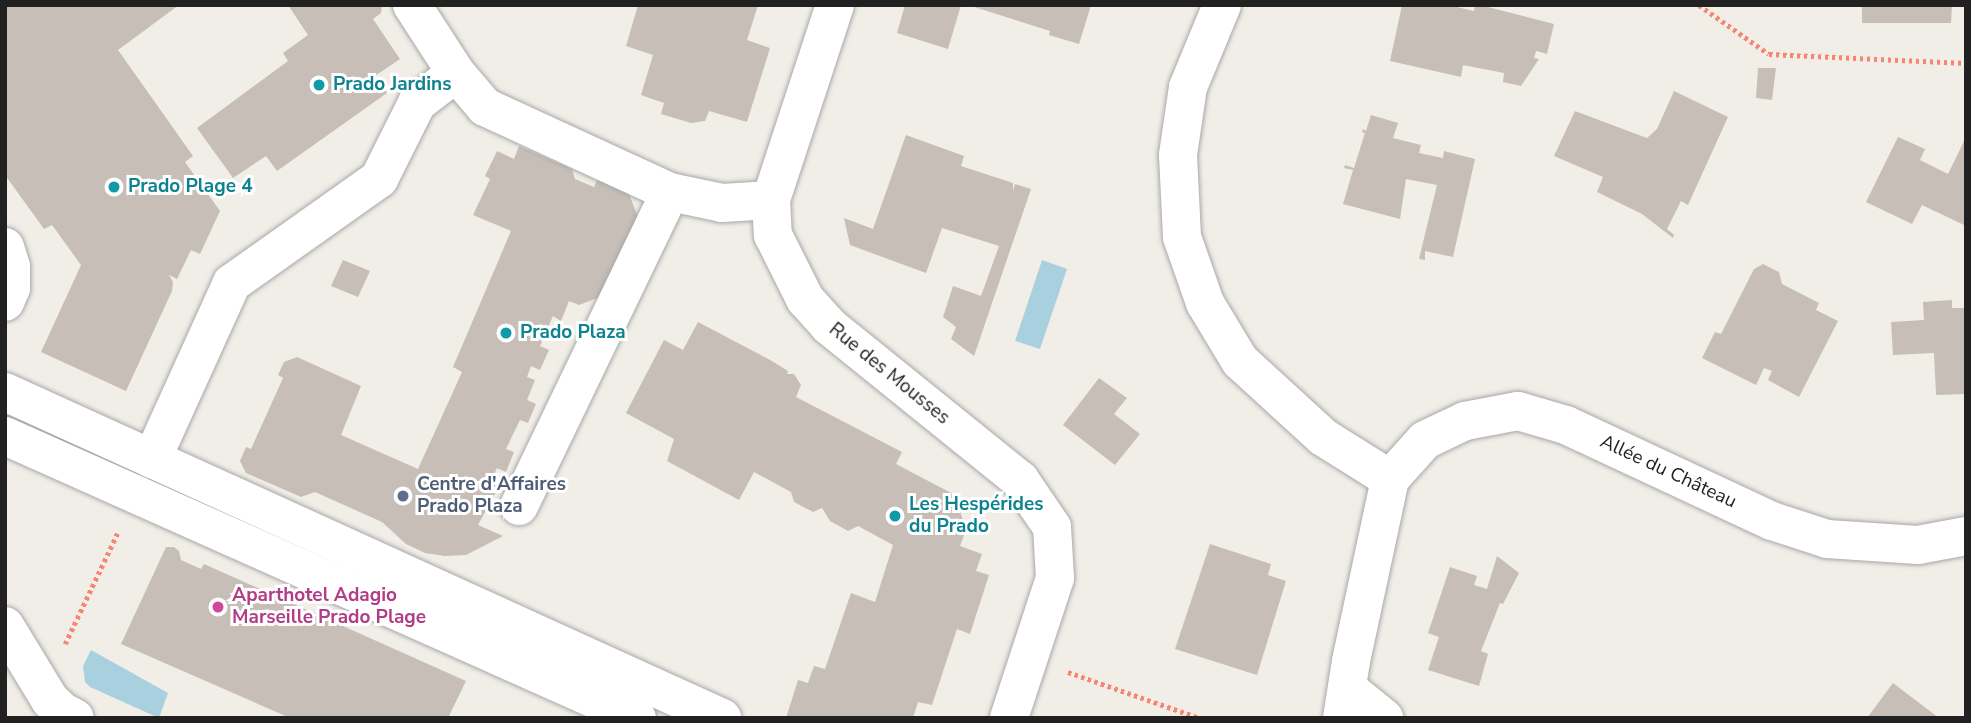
<!DOCTYPE html>
<html>
<head>
<meta charset="utf-8">
<style>
	body { margin:0 }
	#map { position:relative; width:1971px; height:723px; overflow:hidden; background:#f1eee8; font-family:"Nunito Sans",sans-serif }
	div>[style] { position:absolute }
	[style*='--x'] { left:calc(var(--x)*1px); top:calc(var(--y)*1px); width:calc(var(--w)*1px); rotate:calc(var(--a)*1deg) }
	.water>* { inset:0; background:#a9d0de }
	.building>* { inset:0; background:#c6beb7 }
	.path>* { height:4.5px; margin-top:-2.25px; transform-origin:0; background:repeating-linear-gradient(90deg,#f88471 0 3.5px,transparent 0 7px) }
	.roads { filter:drop-shadow(0 0 2px #a8a8a8) drop-shadow(0 0 2px #a8a8a8) }
	.minor>* { height:38px; margin:-19px; padding:0 19px; transform-origin:19px; border-radius:19px; background:#fff }
	.dots>* { width:19px; height:19px; translate:-50% -50%; box-sizing:border-box; border:4px solid #fff; border-radius:50% }
	span { translate:-50% -50%; white-space:nowrap; text-align:center; line-height:1.15; -webkit-text-stroke:6px #fff; paint-order:stroke }
	.culture-label { font-size:19px; color:#0d838f; font-weight:700 }
	.left { translate:0 -50%; text-align:left }
	.street-label { font-size:19px; color:#212121 }
	.service-label { font-size:19px; color:#4e5e75; font-weight:700 }
	.hotel-label { font-size:19px; color:#b23c85; font-weight:700 }
	.frame { position:absolute; inset:0; border:7px solid #212121; pointer-events:none }
</style>
</head>
<body>
<div id="map">
	<div class="water">
		<div style="clip-path:polygon(1042px 260px,1067px 269px,1040px 349px,1015px 341px)"></div>
		<div style="clip-path:polygon(91px 650px,168px 693px,159px 718px,90px 687px,85px 682px,83px 666px)"></div>
	</div>
	<div class="building">
		<div style="clip-path:polygon(5px 5px,179px 5px,118px 50px,193px 156px,185px 162px,220px 211px,200px 254px,191px 250px,177px 279px,169px 275px,173px 282px,172px 291px,126px 391px,41px 352px,81px 265px,52px 225px,44px 229px,5px 175px)"></div>
		<div style="clip-path:polygon(288px 5px,382px 5px,381px 13px,373px 19px,400px 59px,375px 76px,387px 93px,277px 171px,266px 156px,233px 178px,197px 128px,288px 61px,283px 53px,308px 35px)"></div>
		<div style="clip-path:polygon(638px 5px,758px 5px,747px 40px,770px 48px,747px 122px,709px 111px,705px 121px,691px 123px,661px 114px,664px 103px,641px 95px,653px 55px,626px 46px)"></div>
		<div style="clip-path:polygon(905px 5px,961px 5px,948px 49px,897px 33px)"></div>
		<div style="clip-path:polygon(968px 5px,1091px 5px,1079px 44px,1049px 35px,1050px 31px)"></div>
		<div style="clip-path:polygon(1402px 5px,1448px 5px,1474px 11px,1475px 5px,1480px 5px,1554px 24px,1547px 54px,1536px 51px,1534px 58px,1539px 59px,1521px 86px,1503px 82px,1504px 73px,1463px 65px,1461px 77px,1390px 61px)"></div>
		<div style="clip-path:polygon(1862px 5px,1952px 5px,1951px 23px,1862px 23px)"></div>
		<div style="clip-path:polygon(1758px 68px,1776px 68px,1772px 100px,1756px 98px)"></div>
		<div style="clip-path:polygon(1674px 91px,1728px 117px,1688px 205px,1681px 201px,1667px 229px,1674px 235px,1673px 238px,1642px 214px,1597px 192px,1603px 177px,1554px 156px,1575px 111px,1647px 138px,1657px 129px)"></div>
		<div style="clip-path:polygon(1371px 115px,1398px 123px,1393px 138px,1421px 145px,1419px 153px,1443px 158px,1444px 151px,1475px 159px,1453px 257px,1425px 251px,1425px 260px,1419px 259px,1437px 185px,1406px 179px,1400px 219px,1343px 204px,1353px 170px,1344px 168px,1345px 165px,1354px 168px,1365px 133px,1362px 132px,1363px 129px,1366px 131px)"></div>
		<div style="clip-path:polygon(906px 135px,964px 156px,961px 166px,1013px 183px,1013px 191px,1015px 184px,1031px 189px,974px 356px,951px 339px,956px 327px,943px 317px,953px 286px,981px 296px,999px 246px,942px 228px,926px 273px,850px 245px,844px 218px,873px 229px)"></div>
		<div style="clip-path:polygon(1898px 137px,1925px 149px,1920px 160px,1948px 174px,1966px 137px,1966px 226px,1922px 205px,1912px 224px,1866px 202px)"></div>
		<div style="clip-path:polygon(519px 146px,572px 169px,575px 179px,594px 187px,597px 180px,629px 194px,640px 222px,608px 294px,579px 305px,569px 301px,561px 321px,553px 316px,540px 346px,549px 350px,540px 370px,531px 366px,527px 377px,535px 380px,527px 400px,536px 404px,528px 423px,520px 420px,506px 449px,514px 452px,506px 472px,497px 468px,492px 479px,501px 483px,478px 525px,503px 536px,466px 555px,445px 556px,425px 553px,406px 544px,382px 522px,315px 492px,301px 497px,246px 473px,240px 461px,246px 447px,251px 449px,283px 378px,278px 375px,284px 362px,297px 357px,361px 386px,341px 435px,418px 469px,462px 372px,453px 367px,511px 231px,473px 215px,490px 179px,485px 176px,497px 151px,514px 159px)"></div>
		<div style="clip-path:polygon(343px 260px,370px 271px,358px 297px,331px 286px)"></div>
		<div style="clip-path:polygon(1763px 264px,1779px 272px,1782px 284px,1819px 303px,1816px 310px,1838px 321px,1799px 397px,1768px 380px,1772px 371px,1764px 368px,1756px 385px,1702px 358px,1715px 332px,1721px 334px,1754px 269px)"></div>
		<div style="clip-path:polygon(1952px 300px,1952px 308px,1966px 308px,1966px 394px,1936px 395px,1934px 353px,1893px 355px,1891px 322px,1924px 320px,1923px 302px)"></div>
		<div style="clip-path:polygon(698px 322px,772px 361px,788px 371px,787px 374px,794px 374px,801px 385px,796px 397px,902px 452px,896px 464px,955px 495px,966px 530px,960px 546px,982px 554px,976px 571px,989px 575px,970px 634px,957px 629px,932px 705px,918px 702px,913px 718px,786px 718px,798px 680px,808px 683px,814px 666px,825px 669px,851px 593px,875px 602px,893px 545px,858px 526px,848px 531px,830px 521px,822px 508px,813px 512px,794px 502px,791px 492px,754px 472px,739px 500px,667px 461px,674px 439px,626px 413px,664px 340px,683px 350px)"></div>
		<div style="clip-path:polygon(1099px 378px,1127px 398px,1114px 414px,1140px 434px,1115px 465px,1063px 425px)"></div>
		<div style="clip-path:polygon(1210px 544px,1271px 564px,1268px 575px,1286px 581px,1257px 675px,1175px 649px)"></div>
		<div style="clip-path:polygon(166px 547px,174px 547px,179px 551px,181px 560px,201px 569px,204px 564px,466px 681px,448px 718px,290px 718px,121px 644px)"></div>
		<div style="clip-path:polygon(1497px 556px,1519px 573px,1503px 604px,1500px 603px,1481px 651px,1488px 654px,1479px 686px,1428px 670px,1439px 637px,1428px 633px,1450px 567px,1477px 576px,1474px 585px,1487px 589px)"></div>
		<div style="clip-path:polygon(1893px 683px,1939px 718px,1867px 718px)"></div>
	</div>
	<div class="path">
		<div style="--x:1699;--y:5;--w:85;--a:35"></div>
		<div style="--x:1769;--y:54;--w:197;--a:2.6"></div>
		<div style="--x:65;--y:644;--w:124;--a:-64.7"></div>
		<div style="--x:1068;--y:672;--w:139;--a:19.3"></div>
	</div>
	<div class="roads">
		<div class="minor">
			<div style="--x:412;--y:5;--w:81;--a:57.1"></div>
			<div style="--x:456;--y:73;--w:45;--a:49.5"></div>
			<div style="--x:485;--y:107;--w:204;--a:24.7"></div>
			<div style="--x:670;--y:192;--w:53;--a:11.9"></div>
			<div style="--x:722;--y:203;--w:49;--a:-3.5"></div>
			<div style="--x:835;--y:5;--w:205;--a:108.2"></div>
			<div style="--x:771;--y:200;--w:35;--a:87"></div>
			<div style="--x:773;--y:235;--w:72;--a:63.4"></div>
			<div style="--x:805;--y:299;--w:36;--a:48"></div>
			<div style="--x:829;--y:326;--w:245;--a:38.9"></div>
			<div style="--x:1020;--y:480;--w:57;--a:55.8"></div>
			<div style="--x:1052;--y:527;--w:51;--a:86.6"></div>
			<div style="--x:1055;--y:578;--w:147;--a:108.2"></div>
			<div style="--x:1222;--y:5;--w:89;--a:112.5"></div>
			<div style="--x:1188;--y:87;--w:69;--a:98.4"></div>
			<div style="--x:1178;--y:155;--w:82;--a:87.2"></div>
			<div style="--x:1182;--y:237;--w:70;--a:70.8"></div>
			<div style="--x:1205;--y:303;--w:68;--a:58.9"></div>
			<div style="--x:1240;--y:361;--w:113;--a:42.5"></div>
			<div style="--x:1323;--y:437;--w:79;--a:32.1"></div>
			<div style="--x:5;--y:247;--w:21;--a:73"></div>
			<div style="--x:11;--y:267;--w:21;--a:90"></div>
			<div style="--x:11;--y:288;--w:15;--a:113"></div>
			<div style="--x:5;--y:392;--w:788;--a:24.45"></div>
			<div style="--x:5;--y:436;--w:692;--a:24.05"></div>
			<div style="--x:152;--y:459;--w:193;--a:-65.6"></div>
			<div style="--x:232;--y:283;--w:180;--a:-35.3"></div>
			<div style="--x:379;--y:179;--w:85;--a:-63.4"></div>
			<div style="--x:417;--y:103;--w:49;--a:-37.6"></div>
			<div style="--x:1390;--y:479;--w:52;--a:-48.1"></div>
			<div style="--x:1425;--y:440;--w:44;--a:-25.4"></div>
			<div style="--x:1465;--y:421;--w:54;--a:-10.7"></div>
			<div style="--x:1518;--y:411;--w:50;--a:16.3"></div>
			<div style="--x:1566;--y:425;--w:227;--a:25"></div>
			<div style="--x:1772;--y:521;--w:58;--a:18.1"></div>
			<div style="--x:1827;--y:539;--w:91;--a:3.8"></div>
			<div style="--x:1918;--y:545;--w:49;--a:-10.6"></div>
			<div style="--x:519;--y:506;--w:348;--a:-64.3"></div>
			<div style="--x:5;--y:626;--w:87;--a:58.7"></div>
			<div style="--x:50;--y:700;--w:18;--a:43"></div>
			<div style="--x:63;--y:712;--w:13;--a:27"></div>
			<div style="--x:1347;--y:688;--w:48;--a:39"></div>
			<div style="--x:1342;--y:718;--w:58;--a:-81"></div>
			<div style="--x:1351;--y:661;--w:186;--a:-77.9"></div>
		</div>
	</div>
	<div class="dots">
		<div style="left:319px;top:85px;background:#0f9aa8"></div>
		<div style="left:114px;top:187px;background:#0f9aa8"></div>
		<div style="left:506px;top:333px;background:#0f9aa8"></div>
		<div style="left:403px;top:496px;background:#5c6f8a"></div>
		<div style="left:895px;top:516px;background:#0f9aa8"></div>
		<div style="left:218px;top:607px;background:#d1479c"></div>
	</div>
	<div class="culture-label">
		<span class="left" style="left:333px;top:85px">Prado Jardins</span>
		<span class="left" style="left:128px;top:187px">Prado Plage 4</span>
		<span class="left" style="left:520px;top:333px">Prado Plaza</span>
		<span class="left" style="left:909px;top:516px">Les Hespérides<br>du Prado</span>
	</div>
	<div class="street-label">
		<span style="left:889px;top:374px;rotate:39deg">Rue des Mousses</span>
		<span style="left:1668px;top:472px;rotate:25deg">Allée du Château</span>
	</div>
	<div class="service-label">
		<span class="left" style="left:417px;top:496px">Centre d'Affaires<br>Prado Plaza</span>
	</div>
	<div class="hotel-label">
		<span class="left" style="left:232px;top:607px">Aparthotel Adagio<br>Marseille Prado Plage</span>
	</div>
	<div class="frame"></div>
</div>
</body>
</html>
